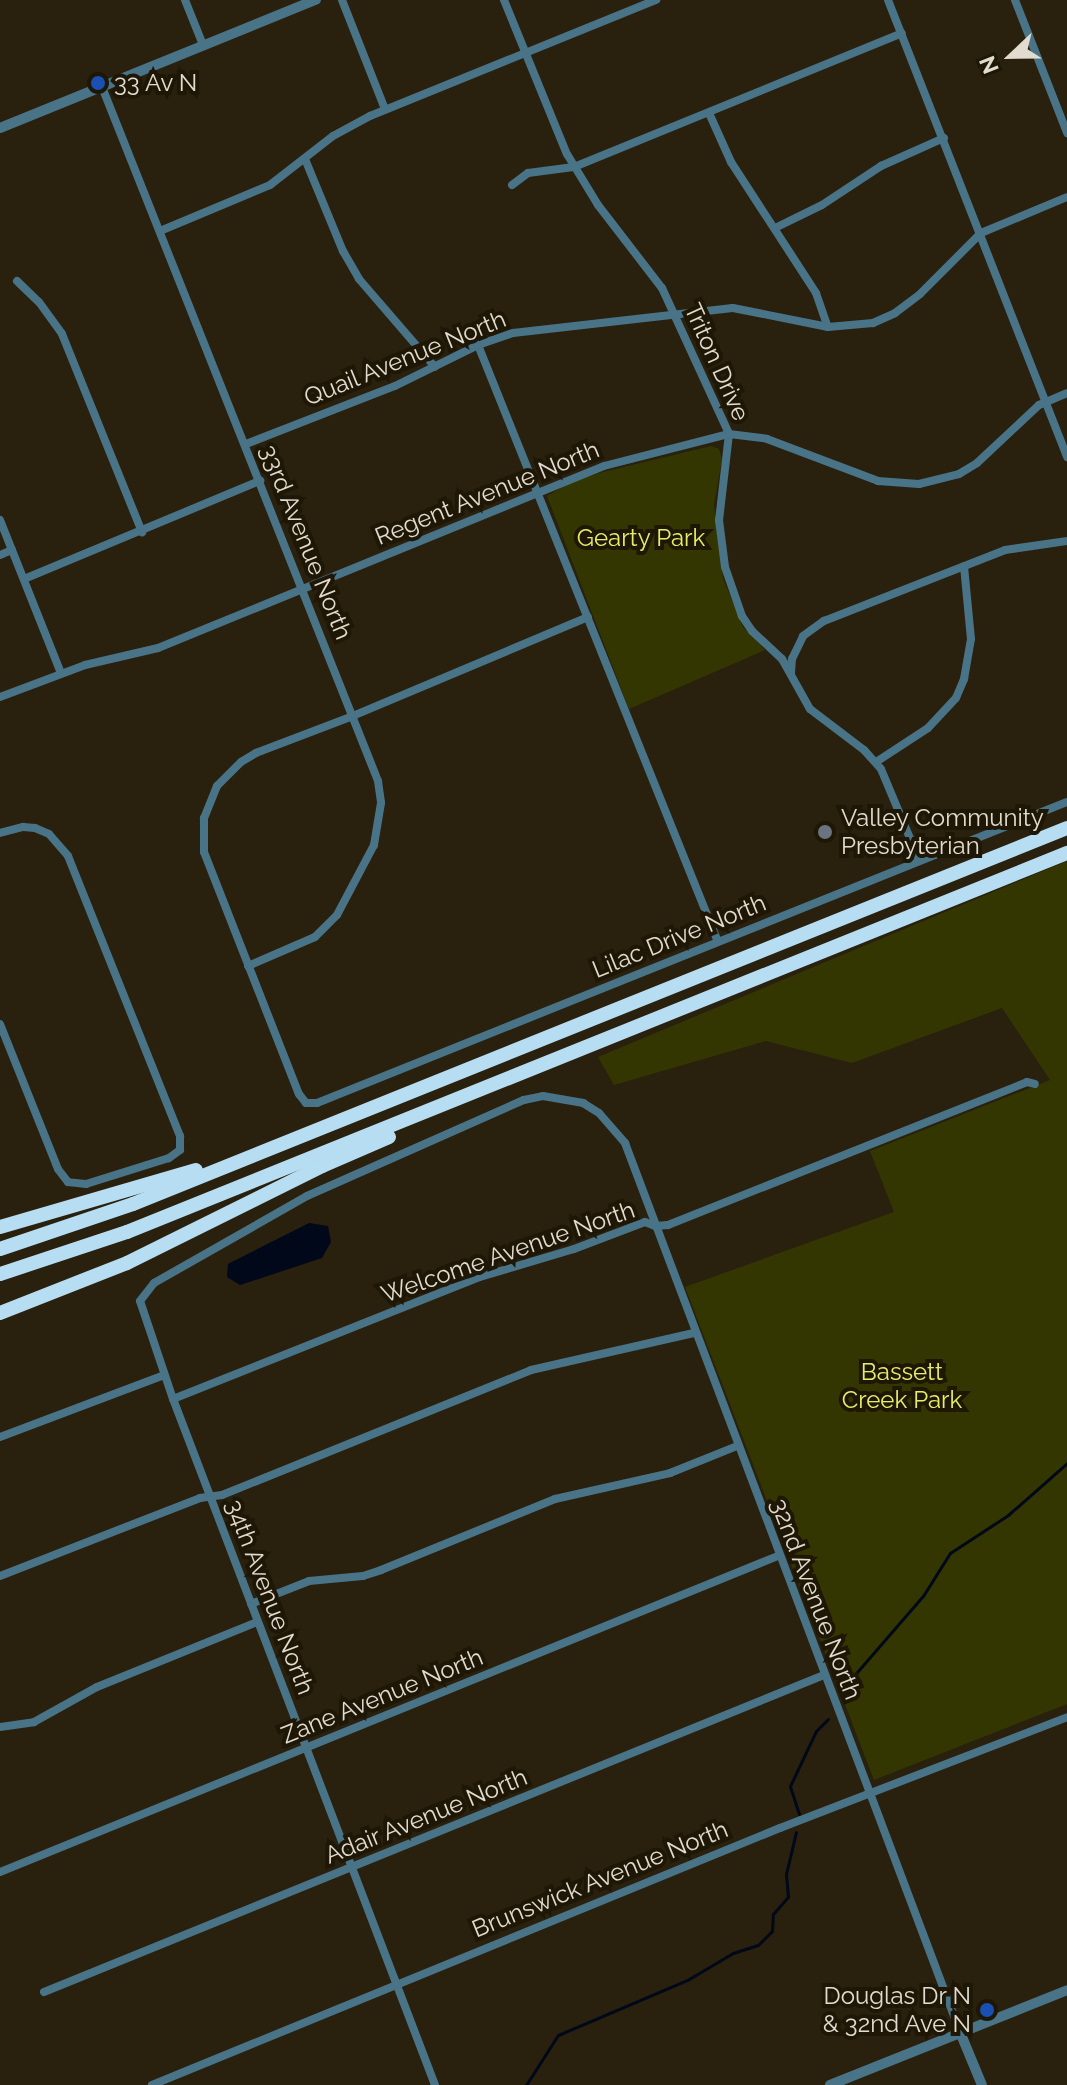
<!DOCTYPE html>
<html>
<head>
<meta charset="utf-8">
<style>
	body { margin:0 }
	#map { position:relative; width:1067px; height:2085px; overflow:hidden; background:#29200e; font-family:Raleway,sans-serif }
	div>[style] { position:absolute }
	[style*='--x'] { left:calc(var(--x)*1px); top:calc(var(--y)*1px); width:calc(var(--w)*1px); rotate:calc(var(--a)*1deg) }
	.green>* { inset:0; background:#343600 }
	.water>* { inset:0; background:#000819 }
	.stream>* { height:3px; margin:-1.5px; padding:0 1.5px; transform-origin:1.5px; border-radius:1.5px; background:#000819 }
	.minor>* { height:8px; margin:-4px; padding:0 4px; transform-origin:4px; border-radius:4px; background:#497387 }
	.tertiary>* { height:10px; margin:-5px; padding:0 5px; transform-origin:5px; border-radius:5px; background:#497387 }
	.motorway>* { height:14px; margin:-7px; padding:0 7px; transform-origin:7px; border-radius:7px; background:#b6ddf2 }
	.dots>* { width:22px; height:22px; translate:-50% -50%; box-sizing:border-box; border:4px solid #1f1706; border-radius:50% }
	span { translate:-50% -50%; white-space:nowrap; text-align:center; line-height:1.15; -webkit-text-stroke:8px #1f1706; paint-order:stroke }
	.poi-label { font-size:24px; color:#e1dbd0 }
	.left { translate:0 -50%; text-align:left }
	.right { translate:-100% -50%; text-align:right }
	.street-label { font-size:24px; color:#e1dbd0 }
	.park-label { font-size:24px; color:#e7ed68 }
	.north { position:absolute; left:971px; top:16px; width:80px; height:80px; -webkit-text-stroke:6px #1f1706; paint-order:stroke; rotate:248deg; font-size:22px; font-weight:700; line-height:32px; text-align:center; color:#e1dbd0 }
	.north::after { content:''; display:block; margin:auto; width:28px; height:36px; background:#e1dbd0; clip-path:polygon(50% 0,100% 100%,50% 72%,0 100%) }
</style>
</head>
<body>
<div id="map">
	<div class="green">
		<div style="clip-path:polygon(711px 446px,719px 449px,722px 459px,714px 505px,723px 578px,743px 627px,765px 650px,629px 709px,547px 496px,573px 481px,599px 473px)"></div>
		<div style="clip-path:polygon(1067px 861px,1067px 1704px,874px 1780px,685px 1287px,894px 1212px,870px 1151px,1050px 1080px,1002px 1008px,852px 1063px,766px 1041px,614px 1085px,598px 1057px)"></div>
	</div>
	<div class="water">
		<div style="clip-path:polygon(309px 1223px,328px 1226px,331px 1242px,322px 1258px,240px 1285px,227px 1277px,228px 1264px)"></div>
	</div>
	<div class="stream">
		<div style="--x:851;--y:1679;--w:110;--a:-49.1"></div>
		<div style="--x:923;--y:1596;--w:51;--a:-57.9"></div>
		<div style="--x:950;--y:1553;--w:69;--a:-33.2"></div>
		<div style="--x:1008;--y:1515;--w:79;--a:-41.4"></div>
		<div style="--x:799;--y:1814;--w:29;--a:-108"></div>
		<div style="--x:790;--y:1786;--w:61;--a:-64.7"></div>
		<div style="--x:816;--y:1731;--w:17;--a:-45"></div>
		<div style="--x:526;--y:2085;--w:59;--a:-57.4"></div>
		<div style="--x:558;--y:2035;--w:142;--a:-23.1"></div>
		<div style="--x:689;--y:1979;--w:51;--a:-30.6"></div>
		<div style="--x:733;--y:1953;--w:26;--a:-18"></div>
		<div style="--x:758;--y:1945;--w:20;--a:-45"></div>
		<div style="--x:772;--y:1931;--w:17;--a:-87"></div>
		<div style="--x:773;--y:1914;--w:23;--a:-49"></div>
		<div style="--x:788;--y:1897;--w:23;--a:-95"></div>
		<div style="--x:786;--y:1874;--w:43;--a:-76.6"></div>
	</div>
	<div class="minor">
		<div style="--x:185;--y:0;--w:48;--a:68.2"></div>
		<div style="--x:342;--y:0;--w:117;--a:68.5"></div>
		<div style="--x:504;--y:0;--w:166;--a:67.8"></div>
		<div style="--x:567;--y:154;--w:60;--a:58.7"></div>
		<div style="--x:598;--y:205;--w:105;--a:52.4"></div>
		<div style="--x:662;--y:288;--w:161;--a:65.3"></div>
		<div style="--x:729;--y:434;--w:87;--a:96.6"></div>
		<div style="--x:719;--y:520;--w:47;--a:82.7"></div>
		<div style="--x:725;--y:567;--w:52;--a:70.9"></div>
		<div style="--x:742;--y:616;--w:18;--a:56"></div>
		<div style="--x:752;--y:631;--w:41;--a:43"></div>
		<div style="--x:782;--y:659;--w:57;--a:60.8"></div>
		<div style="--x:810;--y:709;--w:68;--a:37.2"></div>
		<div style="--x:864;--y:750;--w:25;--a:48"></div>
		<div style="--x:881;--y:769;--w:99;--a:67.3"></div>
		<div style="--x:888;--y:0;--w:491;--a:68.6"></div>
		<div style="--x:1015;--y:0;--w:143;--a:68.6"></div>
		<div style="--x:102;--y:87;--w:747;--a:68.31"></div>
		<div style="--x:378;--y:781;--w:22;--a:82"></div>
		<div style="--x:381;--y:803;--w:43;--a:99.5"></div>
		<div style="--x:374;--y:845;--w:79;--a:117.9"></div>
		<div style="--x:337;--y:915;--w:31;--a:135"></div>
		<div style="--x:315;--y:937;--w:73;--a:156.6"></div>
		<div style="--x:709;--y:113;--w:54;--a:65.8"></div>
		<div style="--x:731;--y:162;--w:156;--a:57"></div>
		<div style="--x:816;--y:293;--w:36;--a:71"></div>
		<div style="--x:305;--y:159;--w:100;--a:67.6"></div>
		<div style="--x:343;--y:251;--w:32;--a:60"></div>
		<div style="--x:359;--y:279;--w:116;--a:49.2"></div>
		<div style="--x:512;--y:185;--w:20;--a:-37"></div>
		<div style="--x:528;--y:173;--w:46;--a:-7.4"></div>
		<div style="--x:574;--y:167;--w:354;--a:-22.2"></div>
		<div style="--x:775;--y:228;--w:52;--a:-26.1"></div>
		<div style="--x:822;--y:205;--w:71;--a:-33.5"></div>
		<div style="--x:881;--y:166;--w:69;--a:-24"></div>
		<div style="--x:160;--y:231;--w:119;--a:-22.7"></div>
		<div style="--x:270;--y:185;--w:80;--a:-37.9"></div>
		<div style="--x:333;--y:136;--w:42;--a:-28.4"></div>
		<div style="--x:370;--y:116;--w:309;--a:-22.1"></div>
		<div style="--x:17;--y:281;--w:30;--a:44"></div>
		<div style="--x:39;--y:302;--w:39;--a:54"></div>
		<div style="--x:62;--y:334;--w:214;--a:68"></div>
		<div style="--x:478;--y:345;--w:643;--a:68.1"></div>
		<div style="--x:246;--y:444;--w:160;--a:-21.3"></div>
		<div style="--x:395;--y:386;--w:93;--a:-26.3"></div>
		<div style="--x:478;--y:345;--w:37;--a:-19"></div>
		<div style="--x:513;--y:333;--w:221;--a:-6.5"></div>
		<div style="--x:733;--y:308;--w:97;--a:11.3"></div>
		<div style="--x:828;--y:327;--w:45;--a:-5.1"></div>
		<div style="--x:873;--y:323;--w:24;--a:-24"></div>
		<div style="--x:895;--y:313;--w:31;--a:-37"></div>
		<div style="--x:920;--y:294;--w:86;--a:-45"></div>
		<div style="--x:981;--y:233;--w:93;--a:-22.7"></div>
		<div style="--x:0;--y:520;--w:165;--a:68.3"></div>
		<div style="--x:0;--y:555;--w:13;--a:-23"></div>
		<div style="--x:24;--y:579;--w:256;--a:-22.6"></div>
		<div style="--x:588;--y:617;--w:255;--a:157.2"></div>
		<div style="--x:353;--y:716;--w:104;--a:159.1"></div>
		<div style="--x:256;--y:753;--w:17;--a:149"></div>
		<div style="--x:241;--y:762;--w:34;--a:135"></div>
		<div style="--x:217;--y:786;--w:35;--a:112"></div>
		<div style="--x:204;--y:818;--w:34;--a:90"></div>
		<div style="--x:204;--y:852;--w:260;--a:68.6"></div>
		<div style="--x:299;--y:1094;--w:11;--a:52"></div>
		<div style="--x:306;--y:1103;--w:11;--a:0"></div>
		<div style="--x:317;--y:1103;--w:808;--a:-21.87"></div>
		<div style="--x:791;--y:673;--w:14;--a:-86"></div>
		<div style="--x:792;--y:659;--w:25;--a:-64"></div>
		<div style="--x:803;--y:636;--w:26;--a:-36"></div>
		<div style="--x:824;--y:621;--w:194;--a:-21.4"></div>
		<div style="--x:1005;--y:550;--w:63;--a:-8.3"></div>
		<div style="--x:0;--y:697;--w:91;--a:-20.6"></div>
		<div style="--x:85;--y:665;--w:75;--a:-13.1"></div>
		<div style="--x:158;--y:648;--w:482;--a:-22.2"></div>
		<div style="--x:604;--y:466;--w:129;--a:-14.4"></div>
		<div style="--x:729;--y:434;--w:38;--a:7"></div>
		<div style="--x:767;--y:439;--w:119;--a:20.7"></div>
		<div style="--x:878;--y:481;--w:41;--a:4.2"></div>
		<div style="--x:919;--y:484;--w:41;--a:-14"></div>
		<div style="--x:959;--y:474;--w:21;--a:-31"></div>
		<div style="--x:977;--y:463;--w:85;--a:-43.1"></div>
		<div style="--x:1039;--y:405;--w:30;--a:-23"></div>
		<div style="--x:876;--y:762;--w:62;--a:-33.2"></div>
		<div style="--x:928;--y:728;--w:41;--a:-47"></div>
		<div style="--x:956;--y:698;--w:21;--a:-67"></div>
		<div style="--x:964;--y:679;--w:41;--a:-80.1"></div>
		<div style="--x:971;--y:639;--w:73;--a:-95.5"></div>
		<div style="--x:0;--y:833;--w:24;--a:-15"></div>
		<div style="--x:23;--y:827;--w:12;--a:5"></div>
		<div style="--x:35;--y:828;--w:15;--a:23"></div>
		<div style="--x:49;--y:834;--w:29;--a:49"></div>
		<div style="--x:68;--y:856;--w:302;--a:68.2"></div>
		<div style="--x:180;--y:1136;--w:14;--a:90"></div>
		<div style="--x:180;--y:1150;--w:14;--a:144"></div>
		<div style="--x:169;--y:1158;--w:87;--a:162.6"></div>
		<div style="--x:86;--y:1184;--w:18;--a:-174"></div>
		<div style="--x:68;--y:1182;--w:16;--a:-128"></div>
		<div style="--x:58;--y:1169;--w:156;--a:-111.8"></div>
		<div style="--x:173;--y:1399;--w:330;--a:-21.7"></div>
		<div style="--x:480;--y:1277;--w:98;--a:-16.6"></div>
		<div style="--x:574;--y:1249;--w:76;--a:-20.8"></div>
		<div style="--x:645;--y:1222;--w:11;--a:22"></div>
		<div style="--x:655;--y:1226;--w:13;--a:-4"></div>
		<div style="--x:668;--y:1225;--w:386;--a:-21.7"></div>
		<div style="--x:1027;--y:1082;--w:8;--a:14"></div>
		<div style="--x:0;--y:1437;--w:175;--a:-20.7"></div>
		<div style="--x:0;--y:1576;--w:215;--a:-21.3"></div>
		<div style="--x:200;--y:1498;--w:22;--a:-8"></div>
		<div style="--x:222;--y:1495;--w:333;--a:-22"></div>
		<div style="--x:531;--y:1370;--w:167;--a:-12.8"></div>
		<div style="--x:251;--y:1604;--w:62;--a:-21.6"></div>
		<div style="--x:309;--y:1581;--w:54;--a:-5.3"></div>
		<div style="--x:363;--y:1576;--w:19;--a:-18"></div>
		<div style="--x:381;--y:1570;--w:188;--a:-22.2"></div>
		<div style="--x:555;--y:1499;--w:118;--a:-12.7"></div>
		<div style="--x:670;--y:1473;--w:72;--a:-21.9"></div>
		<div style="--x:0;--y:1727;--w:34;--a:-8"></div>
		<div style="--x:34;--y:1722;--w:72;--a:-29.1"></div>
		<div style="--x:97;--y:1687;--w:173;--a:-22.1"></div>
		<div style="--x:0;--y:1872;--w:840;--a:-22.11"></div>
		<div style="--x:44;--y:1992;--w:842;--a:-22.12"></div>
		<div style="--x:152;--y:2085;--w:679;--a:-22.26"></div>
		<div style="--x:780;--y:1828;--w:308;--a:-21.1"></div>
		<div style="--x:435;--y:2085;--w:734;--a:-110.9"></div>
		<div style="--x:173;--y:1399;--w:103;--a:-108.6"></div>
		<div style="--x:140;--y:1301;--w:23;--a:-52"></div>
		<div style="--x:154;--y:1283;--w:176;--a:-29.6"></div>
		<div style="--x:307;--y:1196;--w:237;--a:-23.9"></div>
		<div style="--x:524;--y:1100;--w:19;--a:-12"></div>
		<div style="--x:543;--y:1096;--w:41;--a:9.9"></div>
		<div style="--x:583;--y:1103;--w:19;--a:32"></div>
		<div style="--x:599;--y:1113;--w:40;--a:49"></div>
		<div style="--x:625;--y:1143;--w:950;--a:69.35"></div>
	</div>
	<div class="tertiary">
		<div style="--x:0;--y:128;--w:341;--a:-22.1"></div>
		<div style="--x:960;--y:2032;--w:57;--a:67.5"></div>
		<div style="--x:830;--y:2085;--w:255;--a:-21.8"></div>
	</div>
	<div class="motorway">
		<div style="--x:0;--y:1227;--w:204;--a:-16.2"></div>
		<div style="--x:0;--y:1249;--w:140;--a:-18.7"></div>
		<div style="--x:133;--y:1204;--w:1007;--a:-21.93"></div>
		<div style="--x:0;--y:1274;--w:134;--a:-18.3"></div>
		<div style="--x:127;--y:1232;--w:1014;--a:-21.96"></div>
		<div style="--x:0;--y:1313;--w:136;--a:-21.5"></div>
		<div style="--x:127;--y:1263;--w:218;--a:-26.4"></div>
		<div style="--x:322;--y:1166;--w:73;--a:-23.4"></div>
	</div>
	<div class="dots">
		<div style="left:98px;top:83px;background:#1a4fb4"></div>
		<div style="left:825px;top:832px;background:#6b7280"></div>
		<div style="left:987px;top:2010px;background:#1a4fb4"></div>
	</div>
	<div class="poi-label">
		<span class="left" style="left:114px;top:83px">33 Av N</span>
		<span class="left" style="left:841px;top:832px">Valley Community<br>Presbyterian</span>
		<span class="right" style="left:971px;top:2010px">Douglas Dr N<br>&amp; 32nd Ave N</span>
	</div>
	<div class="street-label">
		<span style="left:405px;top:358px;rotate:-22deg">Quail Avenue North</span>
		<span style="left:717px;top:362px;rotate:66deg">Triton Drive</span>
		<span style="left:487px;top:493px;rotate:-22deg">Regent Avenue North</span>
		<span style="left:306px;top:542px;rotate:68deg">33rd Avenue North</span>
		<span style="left:679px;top:936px;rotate:-22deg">Lilac Drive North</span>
		<span style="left:508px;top:1252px;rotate:-19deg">Welcome Avenue North</span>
		<span style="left:270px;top:1597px;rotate:69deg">34th Avenue North</span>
		<span style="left:816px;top:1599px;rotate:69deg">32nd Avenue North</span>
		<span style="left:382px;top:1696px;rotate:-22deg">Zane Avenue North</span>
		<span style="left:426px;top:1816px;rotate:-22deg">Adair Avenue North</span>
		<span style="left:600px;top:1879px;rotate:-22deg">Brunswick Avenue North</span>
	</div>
	<div class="park-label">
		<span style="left:641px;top:538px">Gearty Park</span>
		<span style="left:902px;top:1386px">Bassett<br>Creek Park</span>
	</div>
	<div class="north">N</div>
</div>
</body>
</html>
